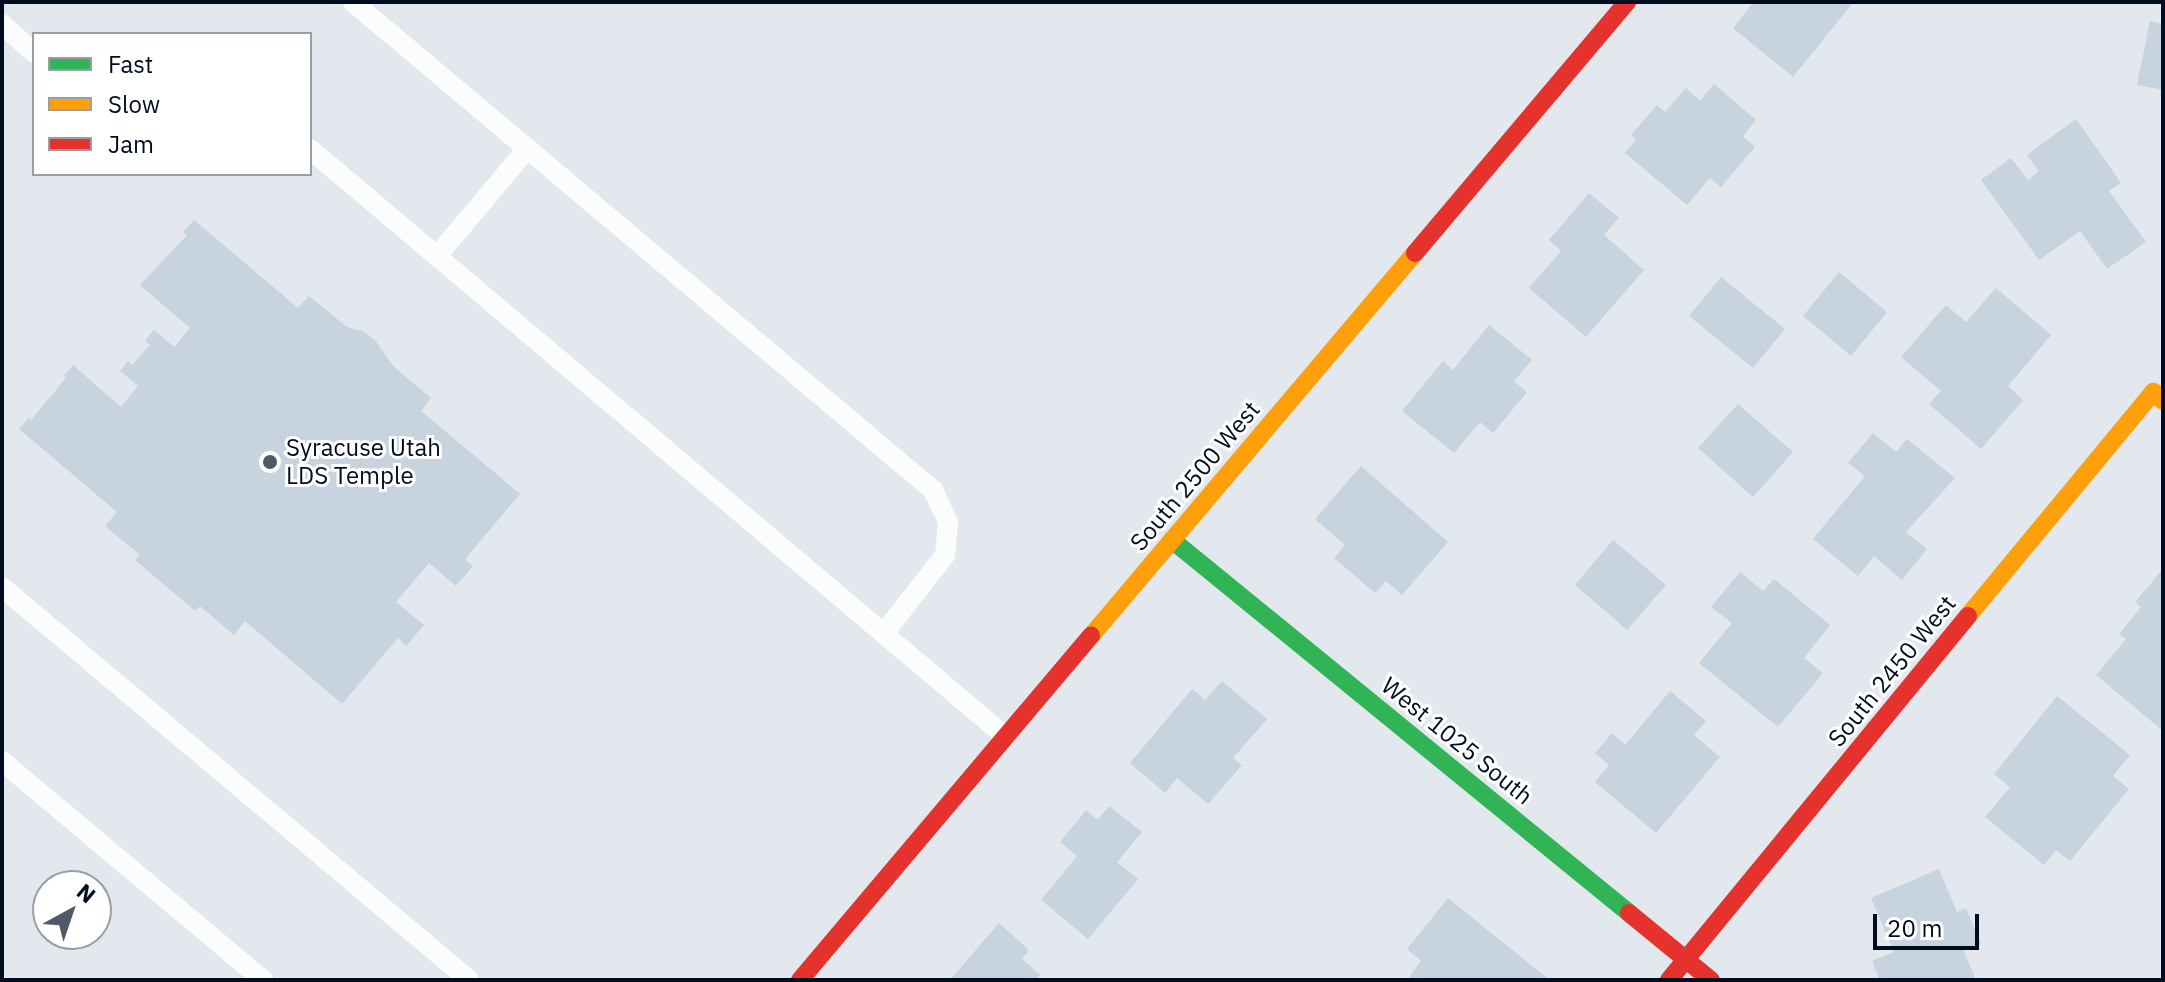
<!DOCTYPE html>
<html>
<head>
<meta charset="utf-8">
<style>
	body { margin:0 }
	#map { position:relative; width:2165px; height:982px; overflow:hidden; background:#e2e8ee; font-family:"IBM Plex Sans",sans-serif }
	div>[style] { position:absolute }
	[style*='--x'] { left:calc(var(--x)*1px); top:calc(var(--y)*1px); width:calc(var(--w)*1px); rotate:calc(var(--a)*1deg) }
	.building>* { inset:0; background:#c7d3de }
	.lane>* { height:20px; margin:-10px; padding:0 10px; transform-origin:10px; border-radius:10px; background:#fbfcfc }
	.fast>* { height:18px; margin:-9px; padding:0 9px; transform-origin:9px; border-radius:9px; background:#30b455 }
	.slow>* { height:18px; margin:-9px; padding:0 9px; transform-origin:9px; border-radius:9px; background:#ff9f0a }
	.jam>* { height:18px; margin:-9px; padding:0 9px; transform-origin:9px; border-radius:9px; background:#e5322d }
	.dots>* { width:22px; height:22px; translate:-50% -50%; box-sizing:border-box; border:4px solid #fff; border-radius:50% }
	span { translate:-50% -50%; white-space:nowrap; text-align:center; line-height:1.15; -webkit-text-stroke:6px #fff; paint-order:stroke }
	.poi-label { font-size:24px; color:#000c1f }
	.left { translate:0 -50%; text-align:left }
	.street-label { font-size:24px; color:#000c1f }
	.frame { position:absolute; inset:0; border:4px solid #000c1f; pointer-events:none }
	.legend { position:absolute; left:32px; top:32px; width:280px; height:144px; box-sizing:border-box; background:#fff; border:2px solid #999ea5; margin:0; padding:10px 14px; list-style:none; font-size:24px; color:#000c1f }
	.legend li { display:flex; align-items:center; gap:16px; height:40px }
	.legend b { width:40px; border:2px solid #999ea5 }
	.north { position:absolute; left:32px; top:870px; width:80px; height:80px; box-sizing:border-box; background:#fff; border:2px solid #999ea5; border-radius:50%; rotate:40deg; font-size:22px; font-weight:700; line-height:32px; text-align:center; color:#000c1f }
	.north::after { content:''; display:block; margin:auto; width:28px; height:36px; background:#4f5967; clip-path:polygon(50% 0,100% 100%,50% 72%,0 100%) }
	.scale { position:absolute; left:1873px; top:914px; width:106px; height:36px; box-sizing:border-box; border:4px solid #000c1f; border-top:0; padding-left:10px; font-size:24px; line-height:28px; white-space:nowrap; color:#000c1f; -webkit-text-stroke:6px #fff; paint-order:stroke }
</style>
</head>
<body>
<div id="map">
	<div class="building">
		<div style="clip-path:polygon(1754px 2px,1850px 2px,1852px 4px,1793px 77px,1733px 28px)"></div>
		<div style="clip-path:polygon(2150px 21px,2163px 24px,2163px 90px,2137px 85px)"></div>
		<div style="clip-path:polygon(1714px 84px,1756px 120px,1743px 136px,1755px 147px,1721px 187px,1710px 178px,1687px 205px,1625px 153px,1636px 139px,1631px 135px,1657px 105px,1665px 112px,1686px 88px,1700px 101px)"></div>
		<div style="clip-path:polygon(2076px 119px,2121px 183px,2109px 191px,2146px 242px,2107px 269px,2080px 231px,2039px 260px,1981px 180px,2011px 158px,2028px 180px,2039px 171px,2027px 155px)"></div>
		<div style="clip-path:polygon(1589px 193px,1619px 218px,1604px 235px,1644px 270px,1586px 337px,1529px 288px,1561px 251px,1549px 240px)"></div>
		<div style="clip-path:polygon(194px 220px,298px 308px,309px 296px,347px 327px,362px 331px,375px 340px,394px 367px,431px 398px,421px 411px,520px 494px,465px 559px,473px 566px,456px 586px,429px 563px,396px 602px,424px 625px,406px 646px,398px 638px,342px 704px,245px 621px,234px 635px,200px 606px,195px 611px,135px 560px,140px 555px,105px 526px,117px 512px,19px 429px,29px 418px,31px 420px,66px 378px,64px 376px,73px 365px,121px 407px,138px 386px,120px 371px,128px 361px,132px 365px,150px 345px,145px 341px,154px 330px,174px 347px,190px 328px,140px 285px,187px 235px,183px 232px)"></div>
		<div style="clip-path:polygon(1839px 272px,1887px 312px,1851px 356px,1803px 316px)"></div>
		<div style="clip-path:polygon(1721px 277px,1785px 329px,1753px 368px,1689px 316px)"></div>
		<div style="clip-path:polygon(1996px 288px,2051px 335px,2008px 386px,2023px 400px,1981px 449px,1929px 404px,1941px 391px,1901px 357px,1946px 305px,1966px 322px)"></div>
		<div style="clip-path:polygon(1489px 325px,1532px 360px,1514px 381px,1527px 392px,1493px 433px,1480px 422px,1454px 453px,1402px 411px,1443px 361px,1453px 370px)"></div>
		<div style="clip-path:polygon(1738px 404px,1793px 452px,1753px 497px,1698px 448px)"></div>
		<div style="clip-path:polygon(1873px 433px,1896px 452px,1907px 439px,1955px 478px,1906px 532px,1927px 549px,1902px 580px,1874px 556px,1858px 576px,1813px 539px,1865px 476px,1848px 463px)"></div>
		<div style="clip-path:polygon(1361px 466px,1448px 542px,1402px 595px,1386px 581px,1375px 593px,1334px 558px,1345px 545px,1315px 519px)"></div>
		<div style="clip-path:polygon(1613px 540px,1666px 585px,1627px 630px,1575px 585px)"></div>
		<div style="clip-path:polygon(2163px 569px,2163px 731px,2096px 675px,2126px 639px,2119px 634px,2141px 607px,2135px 602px)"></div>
		<div style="clip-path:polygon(1740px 572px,1763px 591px,1774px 579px,1830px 625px,1804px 658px,1823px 673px,1778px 727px,1699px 663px,1732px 623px,1711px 607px)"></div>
		<div style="clip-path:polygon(1222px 681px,1267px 719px,1233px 758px,1242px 765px,1208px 804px,1177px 778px,1165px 793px,1130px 763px,1192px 689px,1205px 700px)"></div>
		<div style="clip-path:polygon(1670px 691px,1706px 721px,1694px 735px,1720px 757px,1656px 833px,1595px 782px,1609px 765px,1595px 753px,1612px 733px,1625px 745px)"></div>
		<div style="clip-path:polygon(2057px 696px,2130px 755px,2113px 776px,2129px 789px,2070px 861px,2056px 850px,2044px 865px,1985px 817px,2010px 787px,1994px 774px)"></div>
		<div style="clip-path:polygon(1109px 806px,1142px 832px,1117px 862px,1138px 879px,1088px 939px,1041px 900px,1077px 856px,1060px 842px,1086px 810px,1098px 820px)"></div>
		<div style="clip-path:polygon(1939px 869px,1957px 912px,1966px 908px,1981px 944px,1964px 951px,1976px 980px,1880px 980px,1872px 961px,1894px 952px,1871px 898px)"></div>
		<div style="clip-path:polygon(1448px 898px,1547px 978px,1546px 980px,1413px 980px,1409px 977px,1421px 961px,1407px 949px)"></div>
		<div style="clip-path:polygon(999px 923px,1029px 950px,1022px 959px,1040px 975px,1035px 980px,950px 980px)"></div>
	</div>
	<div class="lane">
		<div style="--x:353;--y:2;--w:758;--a:40.08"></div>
		<div style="--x:933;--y:490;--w:35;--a:65"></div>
		<div style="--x:948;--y:522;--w:33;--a:95"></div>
		<div style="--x:945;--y:555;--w:99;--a:128"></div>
		<div style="--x:2;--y:24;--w:43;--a:42.2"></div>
		<div style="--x:310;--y:149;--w:911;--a:40.19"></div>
		<div style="--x:437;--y:256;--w:141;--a:-49.9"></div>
		<div style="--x:2;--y:587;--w:610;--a:40.08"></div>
		<div style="--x:2;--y:761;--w:341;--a:40"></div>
	</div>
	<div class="fast">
		<div style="--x:1172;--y:540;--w:590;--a:39.22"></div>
	</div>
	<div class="slow">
		<div style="--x:1968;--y:616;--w:291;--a:-50.4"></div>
		<div style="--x:2153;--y:392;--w:13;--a:42"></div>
		<div style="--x:1091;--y:636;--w:502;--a:-49.77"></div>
	</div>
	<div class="jam">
		<div style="--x:1415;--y:253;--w:329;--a:-49.8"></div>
		<div style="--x:1629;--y:913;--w:106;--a:39.3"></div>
		<div style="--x:800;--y:980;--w:451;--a:-49.8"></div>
		<div style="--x:1669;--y:980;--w:471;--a:-50.6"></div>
	</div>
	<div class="dots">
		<div style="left:270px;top:462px;background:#4f5967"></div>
	</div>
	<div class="poi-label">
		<span class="left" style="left:286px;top:462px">Syracuse Utah<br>LDS Temple</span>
	</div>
	<div class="street-label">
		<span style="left:1195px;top:476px;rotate:-50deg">South 2500 West</span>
		<span style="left:1892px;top:671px;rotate:-51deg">South 2450 West</span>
		<span style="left:1457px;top:741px;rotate:39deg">West 1025 South</span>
	</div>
	<div class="frame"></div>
	<ul class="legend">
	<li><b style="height:10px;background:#30b455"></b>Fast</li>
	<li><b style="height:10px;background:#ff9f0a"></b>Slow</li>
	<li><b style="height:10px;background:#e5322d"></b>Jam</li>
	</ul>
	<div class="north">N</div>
	<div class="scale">20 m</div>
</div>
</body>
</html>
